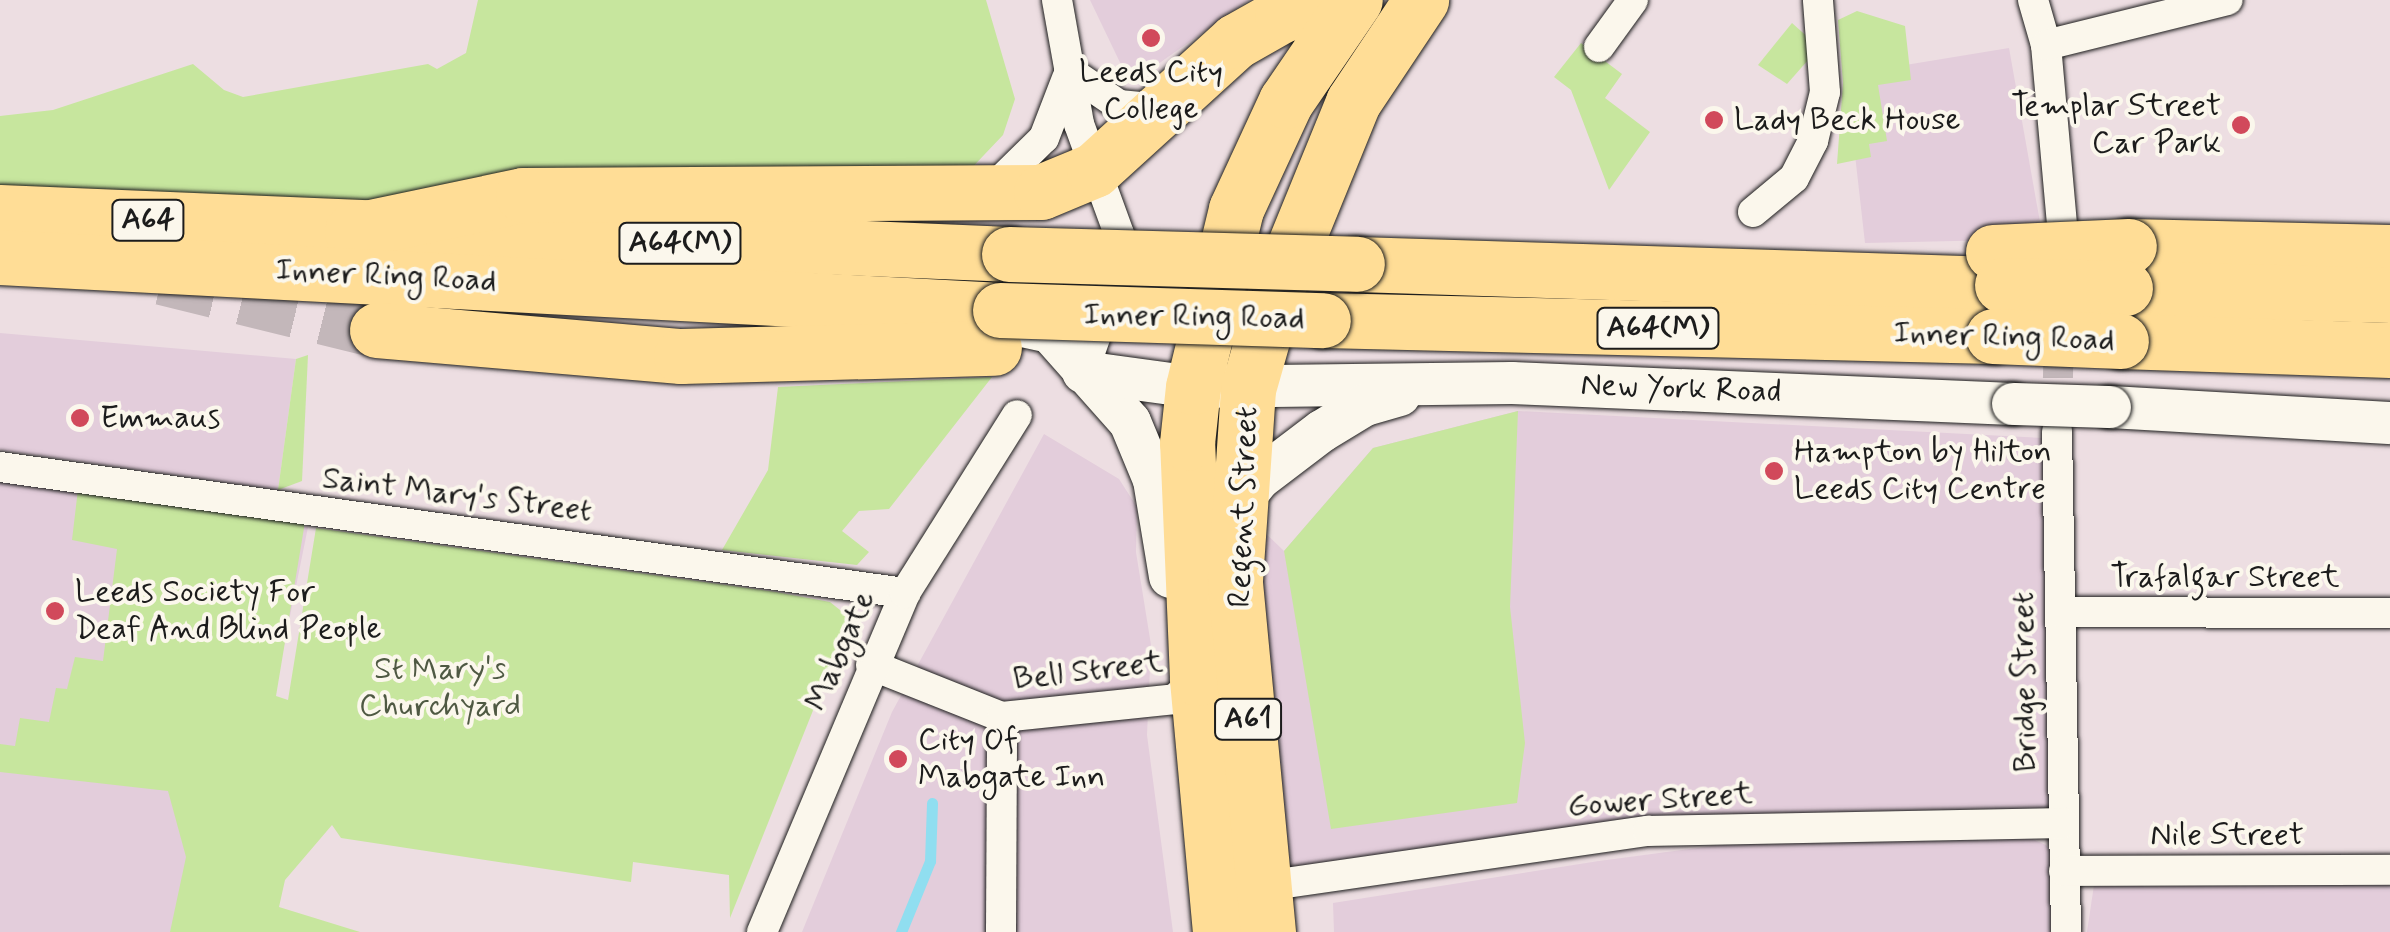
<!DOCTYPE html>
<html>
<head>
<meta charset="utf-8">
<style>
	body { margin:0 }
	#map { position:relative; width:2390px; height:932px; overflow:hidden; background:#eddee2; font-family:Mynerve,sans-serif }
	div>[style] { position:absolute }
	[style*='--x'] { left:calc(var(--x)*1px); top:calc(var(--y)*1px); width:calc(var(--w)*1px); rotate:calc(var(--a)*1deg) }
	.built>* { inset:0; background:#e3cddb }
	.green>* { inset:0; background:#c7e69e }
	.stream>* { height:11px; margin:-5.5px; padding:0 5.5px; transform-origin:5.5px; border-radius:5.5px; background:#90def0 }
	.street-tunnel>* { height:30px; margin-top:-15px; transform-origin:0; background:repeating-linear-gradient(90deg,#c3b7ba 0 30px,transparent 0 45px) }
	.highway-tunnel>* { height:55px; margin-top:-27.5px; transform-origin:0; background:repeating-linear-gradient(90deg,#c3b7ba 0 55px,transparent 0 83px) }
	.roads { filter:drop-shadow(0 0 2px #1c1c1c) drop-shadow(0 0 2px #1c1c1c) }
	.street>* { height:30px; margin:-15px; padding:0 15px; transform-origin:15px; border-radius:15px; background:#fbf7ec }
	.secondary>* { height:42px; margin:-21px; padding:0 21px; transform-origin:21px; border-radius:21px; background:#fbf7ec }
	.highway>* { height:55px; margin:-27.5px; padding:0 27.5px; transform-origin:27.5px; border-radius:27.5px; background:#ffdd96 }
	.bridges { filter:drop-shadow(0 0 2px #1c1c1c) drop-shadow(0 0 2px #1c1c1c) }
	.secondary-bridge>* { height:42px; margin:-21px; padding:0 21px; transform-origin:21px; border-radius:21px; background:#fbf7ec }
	.highway-bridge>* { height:55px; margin:-27.5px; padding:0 27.5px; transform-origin:27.5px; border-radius:27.5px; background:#ffdd96 }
	.dots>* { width:28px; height:28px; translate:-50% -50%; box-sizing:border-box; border:5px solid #fbf7ec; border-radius:50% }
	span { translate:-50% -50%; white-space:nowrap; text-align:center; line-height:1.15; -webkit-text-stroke:8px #fbf7ec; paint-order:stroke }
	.shield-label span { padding:2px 8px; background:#fbf7ec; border:2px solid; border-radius:8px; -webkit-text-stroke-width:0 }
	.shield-label { font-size:30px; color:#1c1c1c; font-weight:700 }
	.poi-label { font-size:32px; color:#1c1c1c }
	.right { translate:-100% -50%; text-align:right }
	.left { translate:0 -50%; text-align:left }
	.street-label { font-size:32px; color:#1c1c1c }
	.park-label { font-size:32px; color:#4f5943 }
</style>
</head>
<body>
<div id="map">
	<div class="built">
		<div style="clip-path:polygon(1090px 0,1249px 0,1158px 64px,1126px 75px)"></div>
		<div style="clip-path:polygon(2009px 48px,2043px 239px,1865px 243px,1854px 146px,1875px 70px)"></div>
		<div style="clip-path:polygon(0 333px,296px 359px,278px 490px,0 450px)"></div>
		<div style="clip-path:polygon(1518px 411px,2043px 438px,2053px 814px,1843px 814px,1287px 882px,1237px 506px,1284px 551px,1373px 448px)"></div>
		<div style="clip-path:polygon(1044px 434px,1119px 479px,1137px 507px,1136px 552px,1151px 645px,1147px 735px,1173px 932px,802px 932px,892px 712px)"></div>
		<div style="clip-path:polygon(0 478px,308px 527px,226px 932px,0 932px)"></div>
		<div style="clip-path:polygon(2030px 838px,2046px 845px,2054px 858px,2054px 932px,1334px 932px,1333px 903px,1599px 861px,1727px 844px)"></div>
		<div style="clip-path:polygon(2390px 881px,2390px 932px,2087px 932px,2094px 885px)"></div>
	</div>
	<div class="green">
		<div style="clip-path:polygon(478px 0,986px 0,1015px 99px,1003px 135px,965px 175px,417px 205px,0 209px,0 116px,53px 110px,193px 64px,224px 90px,243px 97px,428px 64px,437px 69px,466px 53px)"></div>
		<div style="clip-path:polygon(1857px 11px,1905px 26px,1911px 80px,1878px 85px,1887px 141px,1869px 144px,1871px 157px,1837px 164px,1843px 83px,1838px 20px)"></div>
		<div style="clip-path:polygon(1792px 23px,1811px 40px,1809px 59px,1787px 84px,1758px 65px)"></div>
		<div style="clip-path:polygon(1581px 43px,1622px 74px,1605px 98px,1650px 132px,1609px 190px,1571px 90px,1554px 77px)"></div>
		<div style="clip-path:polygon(308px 355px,302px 481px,278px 490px,296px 359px)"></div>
		<div style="clip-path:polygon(992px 377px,889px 509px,859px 511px,842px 531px,869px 552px,857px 565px,722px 550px,768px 470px,778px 387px)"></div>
		<div style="clip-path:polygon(1518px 411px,1510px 607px,1525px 743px,1517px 803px,1331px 829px,1284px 551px,1373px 448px)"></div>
		<div style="clip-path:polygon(78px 489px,305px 522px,276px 696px,288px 700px,316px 528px,776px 592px,830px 602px,850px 618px,730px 918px,729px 875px,633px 862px,631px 882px,341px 838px,332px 825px,285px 880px,279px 907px,360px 932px,170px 932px,186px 857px,168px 791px,0 772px,0 744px,15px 746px,20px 718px,49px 722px,56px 688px,67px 689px,75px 657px,103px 661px,117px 549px,72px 540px)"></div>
	</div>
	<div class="stream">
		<div style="--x:901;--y:932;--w:77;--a:-67.8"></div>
		<div style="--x:930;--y:861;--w:58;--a:-88"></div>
	</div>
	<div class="street-tunnel">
		<div style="--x:2057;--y:423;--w:94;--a:-88.8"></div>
	</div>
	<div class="highway-tunnel">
		<div style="--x:162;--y:277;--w:221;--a:13.8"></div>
	</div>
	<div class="roads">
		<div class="street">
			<div style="--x:1057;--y:0;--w:126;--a:79.9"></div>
			<div style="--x:1079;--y:124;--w:117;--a:70"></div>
			<div style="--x:1119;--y:234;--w:33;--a:88"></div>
			<div style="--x:1120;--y:267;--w:111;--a:109.4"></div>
			<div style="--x:2033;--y:0;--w:47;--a:73.9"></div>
			<div style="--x:2046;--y:45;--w:182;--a:84.9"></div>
			<div style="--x:2046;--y:45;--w:187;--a:-13.9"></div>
			<div style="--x:1599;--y:47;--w:58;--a:-54.1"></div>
			<div style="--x:1069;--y:71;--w:60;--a:34.2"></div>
			<div style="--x:1119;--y:105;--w:24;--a:5"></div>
			<div style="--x:1143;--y:107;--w:21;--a:-25"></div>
			<div style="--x:991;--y:190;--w:74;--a:-44.5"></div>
			<div style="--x:1044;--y:138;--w:64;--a:-69"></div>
			<div style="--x:1753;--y:212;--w:53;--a:-39.7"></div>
			<div style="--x:1794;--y:178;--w:42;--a:-62.8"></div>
			<div style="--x:1813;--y:141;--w:50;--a:-76.2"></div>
			<div style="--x:1825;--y:92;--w:92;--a:-94.4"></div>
			<div style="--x:2057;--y:431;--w:501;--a:88.97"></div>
			<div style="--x:0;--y:467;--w:914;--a:7.93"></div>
			<div style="--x:2060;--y:612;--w:330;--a:0.2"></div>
			<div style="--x:871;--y:665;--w:141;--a:21.7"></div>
			<div style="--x:1002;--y:717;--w:174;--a:-5.9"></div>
			<div style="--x:1175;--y:699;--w:30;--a:-44"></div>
			<div style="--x:2064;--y:871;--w:326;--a:-0.2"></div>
			<div style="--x:1265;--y:886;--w:387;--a:-8.2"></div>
			<div style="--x:1648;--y:831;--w:415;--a:-1.1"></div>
			<div style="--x:762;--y:932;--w:368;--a:-67.1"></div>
			<div style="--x:905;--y:593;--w:210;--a:-57.8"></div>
			<div style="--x:1001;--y:932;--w:215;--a:-89.7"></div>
		</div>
		<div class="secondary">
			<div style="--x:1004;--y:322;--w:47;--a:12.3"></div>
			<div style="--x:1050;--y:332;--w:120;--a:48.4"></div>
			<div style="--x:1130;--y:422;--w:63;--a:67.5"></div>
			<div style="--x:1154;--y:480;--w:98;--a:80.6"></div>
			<div style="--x:1083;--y:372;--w:111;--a:7.8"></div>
			<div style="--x:1193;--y:387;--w:319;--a:-0.7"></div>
			<div style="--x:1512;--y:383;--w:501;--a:2.4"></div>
			<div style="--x:2110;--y:407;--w:280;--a:3.3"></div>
			<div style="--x:1237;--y:506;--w:36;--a:-51"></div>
			<div style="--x:1260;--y:478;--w:78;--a:-37.2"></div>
			<div style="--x:1322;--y:431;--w:50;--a:-31.2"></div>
			<div style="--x:1365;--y:405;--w:36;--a:-16"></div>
		</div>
		<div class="highway">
			<div style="--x:0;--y:212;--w:1010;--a:2.38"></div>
			<div style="--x:352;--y:231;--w:175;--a:-11.9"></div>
			<div style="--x:523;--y:195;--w:518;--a:-0.33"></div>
			<div style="--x:1041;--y:192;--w:57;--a:-22.5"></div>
			<div style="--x:1094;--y:170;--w:192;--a:-42.3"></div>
			<div style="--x:1236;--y:41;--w:53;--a:-29.5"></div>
			<div style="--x:1282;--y:15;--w:51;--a:-17"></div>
			<div style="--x:2129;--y:246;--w:261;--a:1.3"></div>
			<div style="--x:0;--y:257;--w:1001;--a:3.03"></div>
			<div style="--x:1357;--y:264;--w:637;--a:1.8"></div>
			<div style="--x:2125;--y:288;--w:265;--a:1.5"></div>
			<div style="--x:1323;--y:320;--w:670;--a:1.37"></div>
			<div style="--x:377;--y:330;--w:305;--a:4.9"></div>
			<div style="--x:681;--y:356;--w:313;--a:-1.5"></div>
			<div style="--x:2121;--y:341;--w:269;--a:1.9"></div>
			<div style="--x:1220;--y:932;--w:255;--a:-95.2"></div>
			<div style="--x:1197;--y:678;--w:235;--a:-92.4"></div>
			<div style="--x:1187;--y:443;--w:56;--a:-83.9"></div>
			<div style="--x:1193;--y:387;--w:183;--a:-76.4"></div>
			<div style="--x:1236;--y:209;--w:119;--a:-65.2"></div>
			<div style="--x:1286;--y:101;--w:122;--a:-55.7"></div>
			<div style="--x:1268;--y:932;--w:354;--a:-95.4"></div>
			<div style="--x:1235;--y:580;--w:191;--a:-86.1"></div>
			<div style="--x:1248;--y:389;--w:102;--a:-74.1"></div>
			<div style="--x:1276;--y:291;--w:204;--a:-67.8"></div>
			<div style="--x:1353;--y:102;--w:123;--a:-56.3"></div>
		</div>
	</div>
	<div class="bridges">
		<div class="secondary-bridge">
			<div style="--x:2013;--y:404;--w:97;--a:1.8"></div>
		</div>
		<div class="highway-bridge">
			<div style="--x:1993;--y:252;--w:136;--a:-2.5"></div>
			<div style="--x:1009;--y:254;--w:348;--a:1.6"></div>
			<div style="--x:2002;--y:285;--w:123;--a:1.4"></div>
			<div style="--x:1000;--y:310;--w:323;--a:1.8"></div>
			<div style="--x:1993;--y:336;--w:128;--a:2.2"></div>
		</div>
	</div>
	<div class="dots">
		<div style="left:1151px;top:38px;background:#d1495b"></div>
		<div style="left:1714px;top:120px;background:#d1495b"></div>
		<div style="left:2241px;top:125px;background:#d1495b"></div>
		<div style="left:80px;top:418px;background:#d1495b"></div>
		<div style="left:1774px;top:471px;background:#d1495b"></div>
		<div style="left:55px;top:611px;background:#d1495b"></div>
		<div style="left:898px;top:759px;background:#d1495b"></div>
	</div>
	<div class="shield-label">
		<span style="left:148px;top:220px">A64</span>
		<span style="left:680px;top:243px">A64(M)</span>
		<span style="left:1658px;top:328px">A64(M)</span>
		<span style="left:1248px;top:719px">A61</span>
	</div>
	<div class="poi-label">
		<span style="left:1151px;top:91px">Leeds City<br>College</span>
		<span class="right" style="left:2221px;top:125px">Templar Street<br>Car Park</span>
		<span class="left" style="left:1734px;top:120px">Lady Beck House</span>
		<span class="left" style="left:100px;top:418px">Emmaus</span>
		<span class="left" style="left:1794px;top:471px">Hampton by Hilton<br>Leeds City Centre</span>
		<span class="left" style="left:75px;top:611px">Leeds Society For<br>Deaf And Blind People</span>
		<span class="left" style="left:918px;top:759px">City Of<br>Mabgate Inn</span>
	</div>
	<div class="street-label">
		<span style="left:386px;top:276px;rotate:3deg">Inner Ring Road</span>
		<span style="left:1194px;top:317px;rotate:1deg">Inner Ring Road</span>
		<span style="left:2004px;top:337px;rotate:2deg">Inner Ring Road</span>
		<span style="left:1681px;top:389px;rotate:2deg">New York Road</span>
		<span style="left:457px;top:495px;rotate:7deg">Saint Mary's Street</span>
		<span style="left:1244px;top:507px;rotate:-88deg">Regent Street</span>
		<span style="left:2225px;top:577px">Trafalgar Street</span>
		<span style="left:841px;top:651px;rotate:-66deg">Mabgate</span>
		<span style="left:1088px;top:671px;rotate:-7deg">Bell Street</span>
		<span style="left:2025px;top:682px;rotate:-91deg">Bridge Street</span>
		<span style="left:1660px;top:800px;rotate:-4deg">Gower Street</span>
		<span style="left:2227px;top:835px">Nile Street</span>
	</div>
	<div class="park-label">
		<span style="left:440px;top:688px">St Mary's<br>Churchyard</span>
	</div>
</div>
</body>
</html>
